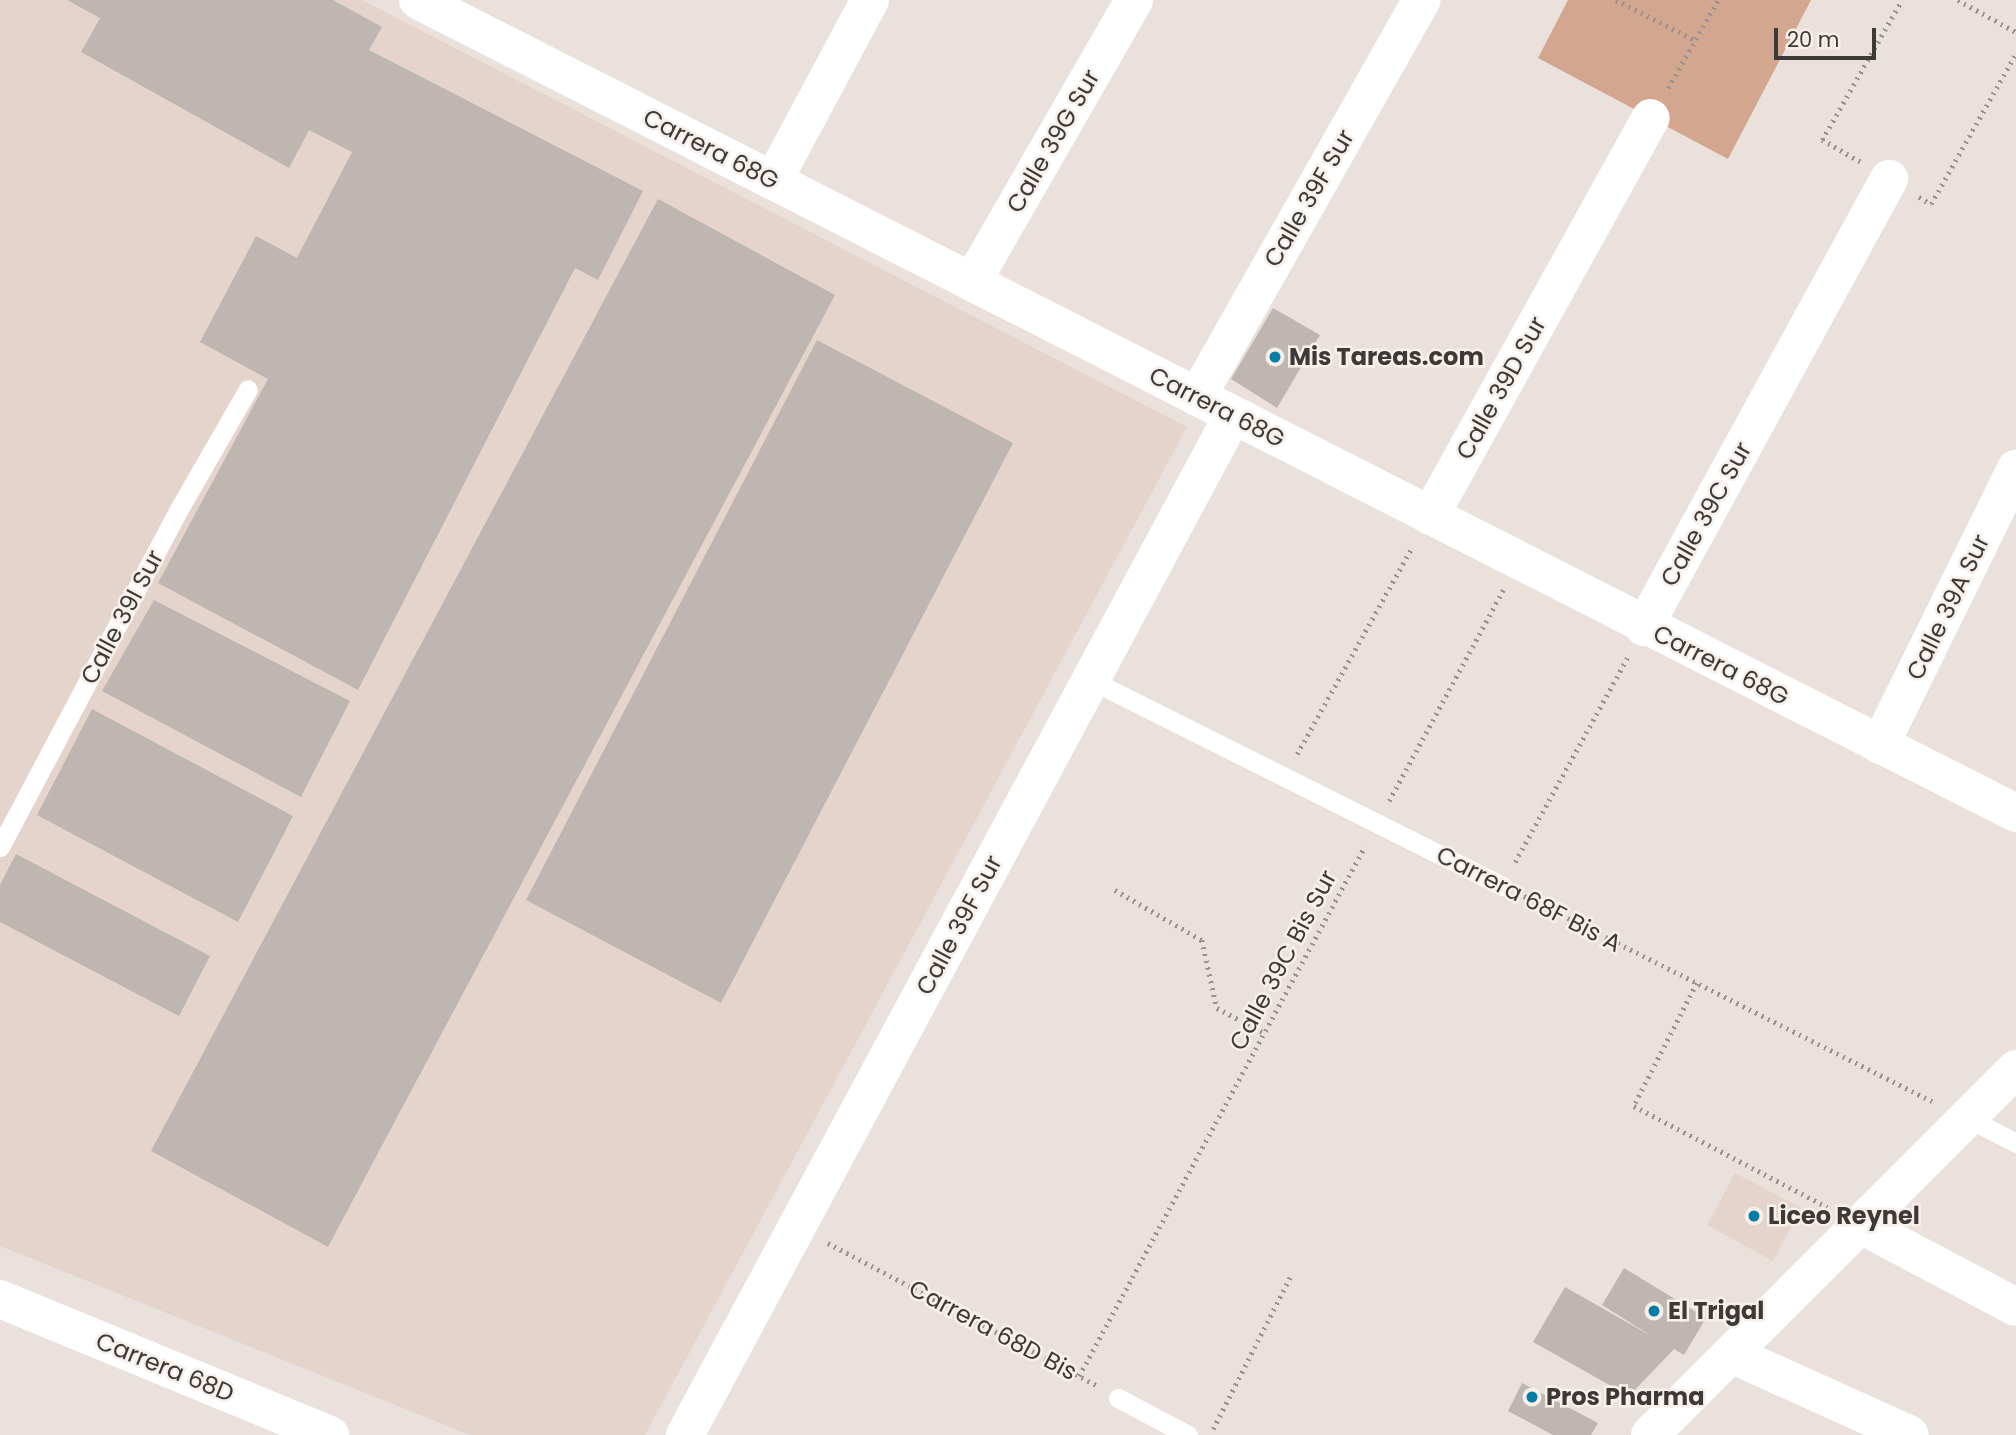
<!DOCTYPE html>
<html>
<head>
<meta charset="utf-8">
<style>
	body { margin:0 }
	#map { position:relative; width:2016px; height:1435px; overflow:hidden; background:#eae1dd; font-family:Poppins,sans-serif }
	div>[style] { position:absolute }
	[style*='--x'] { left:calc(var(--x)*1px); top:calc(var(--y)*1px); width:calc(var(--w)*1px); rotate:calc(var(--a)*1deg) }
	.built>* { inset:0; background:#e4d4cb }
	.green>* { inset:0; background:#d3a78f }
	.building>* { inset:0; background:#bfb6b2 }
	.path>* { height:4.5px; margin-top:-2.25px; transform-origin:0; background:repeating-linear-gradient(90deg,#99928f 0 2px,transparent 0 7px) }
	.lane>* { height:19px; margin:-9.5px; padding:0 9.5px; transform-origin:9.5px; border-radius:9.5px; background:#fff }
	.street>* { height:38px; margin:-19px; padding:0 19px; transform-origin:19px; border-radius:19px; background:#fff }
	.secondary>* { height:38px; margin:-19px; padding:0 19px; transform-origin:19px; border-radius:19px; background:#fff }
	.dots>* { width:19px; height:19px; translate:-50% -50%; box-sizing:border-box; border:4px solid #f7efea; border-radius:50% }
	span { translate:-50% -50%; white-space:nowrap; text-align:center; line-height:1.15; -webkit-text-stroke:5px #f7efea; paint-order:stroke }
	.street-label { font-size:24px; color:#3d3937 }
	.poi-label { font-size:24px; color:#3d3937; font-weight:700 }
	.left { translate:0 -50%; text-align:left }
	.scale { position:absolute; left:1774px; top:28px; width:102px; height:32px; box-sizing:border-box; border:4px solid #3d3937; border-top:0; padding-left:9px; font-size:21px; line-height:24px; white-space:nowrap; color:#3d3937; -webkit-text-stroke:5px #f7efea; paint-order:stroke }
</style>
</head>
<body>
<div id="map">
	<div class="built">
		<div style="clip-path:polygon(0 0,362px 0,1187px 427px,645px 1435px,470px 1435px,0 1246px)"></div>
		<div style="clip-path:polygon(1735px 1173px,1801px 1208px,1773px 1261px,1707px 1225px)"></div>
	</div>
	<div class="green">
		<div style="clip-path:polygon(1568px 0,1811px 0,1728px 159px,1538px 58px)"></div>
	</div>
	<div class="building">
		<div style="clip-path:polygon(67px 0,333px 0,382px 27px,369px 50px,643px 191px,598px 280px,575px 268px,358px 690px,158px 583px,268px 379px,200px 342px,256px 236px,297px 258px,352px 152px,309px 130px,289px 168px,81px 52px,100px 18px)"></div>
		<div style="clip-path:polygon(658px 199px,835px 295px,328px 1247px,151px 1151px)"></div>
		<div style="clip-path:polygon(1273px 308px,1320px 335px,1277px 408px,1231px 379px)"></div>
		<div style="clip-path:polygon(817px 340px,1013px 443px,721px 1003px,526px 900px)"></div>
		<div style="clip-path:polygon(154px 600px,350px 701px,301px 797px,102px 691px)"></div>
		<div style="clip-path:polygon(92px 709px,293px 816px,238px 922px,37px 815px)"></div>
		<div style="clip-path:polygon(16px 854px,210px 956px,179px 1016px,0 922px,0 885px)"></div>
		<div style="clip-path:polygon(1624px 1268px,1706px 1318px,1684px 1355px,1674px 1349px,1629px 1396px,1533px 1342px,1565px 1287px,1653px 1337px,1602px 1305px)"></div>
		<div style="clip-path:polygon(1522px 1383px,1598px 1423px,1591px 1435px,1553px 1435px,1508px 1411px)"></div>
	</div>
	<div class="path">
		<div style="--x:1616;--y:0;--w:89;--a:26.9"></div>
		<div style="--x:1958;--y:0;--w:66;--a:28.9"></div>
		<div style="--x:1668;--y:88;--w:101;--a:-60.4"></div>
		<div style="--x:1860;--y:162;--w:44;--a:-149.9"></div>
		<div style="--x:1822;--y:140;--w:161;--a:-60.3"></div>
		<div style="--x:1919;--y:197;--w:14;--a:30"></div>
		<div style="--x:1931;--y:204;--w:173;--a:-60.6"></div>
		<div style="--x:1297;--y:754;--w:237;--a:-60.9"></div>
		<div style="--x:1389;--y:801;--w:240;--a:-61.6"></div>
		<div style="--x:1515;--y:862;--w:233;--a:-61.2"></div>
		<div style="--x:1115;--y:890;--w:100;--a:29.9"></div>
		<div style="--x:1202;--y:940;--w:70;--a:77.6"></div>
		<div style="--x:1217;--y:1008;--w:53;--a:28"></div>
		<div style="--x:1524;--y:896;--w:457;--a:26.7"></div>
		<div style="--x:1697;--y:983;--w:138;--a:117.1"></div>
		<div style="--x:1634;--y:1106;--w:218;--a:27.6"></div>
		<div style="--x:828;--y:1243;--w:303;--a:27.9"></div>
		<div style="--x:1079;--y:1376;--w:602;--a:-61.65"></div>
		<div style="--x:1213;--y:1429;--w:170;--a:-63.1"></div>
	</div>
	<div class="lane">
		<div style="--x:1091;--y:680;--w:460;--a:26.6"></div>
		<div style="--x:0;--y:847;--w:382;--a:-62.1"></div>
		<div style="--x:179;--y:509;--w:138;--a:-60.1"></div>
		<div style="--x:1968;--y:1118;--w:54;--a:27.5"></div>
		<div style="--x:1118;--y:1398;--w:79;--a:27.9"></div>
	</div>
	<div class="street">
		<div style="--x:418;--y:0;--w:1793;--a:26.97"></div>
		<div style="--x:773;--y:181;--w:205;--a:-61.8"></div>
		<div style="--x:972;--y:282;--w:325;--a:-60.1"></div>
		<div style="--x:1197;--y:397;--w:456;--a:-60.5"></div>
		<div style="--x:1430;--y:516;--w:455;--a:-61"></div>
		<div style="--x:1644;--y:627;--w:511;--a:-61.33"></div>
		<div style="--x:1880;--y:745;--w:308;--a:-63.8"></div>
		<div style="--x:1861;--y:1225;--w:175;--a:27.9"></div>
		<div style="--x:1731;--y:1354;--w:196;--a:24.3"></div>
		<div style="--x:685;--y:1435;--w:1158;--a:-61.75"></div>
	</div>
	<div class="secondary">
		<div style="--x:0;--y:1299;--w:357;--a:22.4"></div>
		<div style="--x:1650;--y:1435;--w:518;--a:-45"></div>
	</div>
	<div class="dots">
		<div style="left:1275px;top:357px;background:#077ca4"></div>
		<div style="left:1754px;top:1216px;background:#077ca4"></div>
		<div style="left:1654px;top:1311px;background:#077ca4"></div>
		<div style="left:1532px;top:1397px;background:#077ca4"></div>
	</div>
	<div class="street-label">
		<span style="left:1053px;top:141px;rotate:-60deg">Calle 39G Sur</span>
		<span style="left:711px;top:149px;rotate:27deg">Carrera 68G</span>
		<span style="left:1309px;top:198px;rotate:-60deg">Calle 39F Sur</span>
		<span style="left:1501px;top:388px;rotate:-61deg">Calle 39D Sur</span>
		<span style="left:1217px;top:407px;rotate:27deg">Carrera 68G</span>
		<span style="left:1706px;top:514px;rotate:-61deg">Calle 39C Sur</span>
		<span style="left:1948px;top:607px;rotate:-64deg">Calle 39A Sur</span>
		<span style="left:122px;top:617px;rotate:-62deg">Calle 39I Sur</span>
		<span style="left:1721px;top:665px;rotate:27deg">Carrera 68G</span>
		<span style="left:1529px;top:899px;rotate:27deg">Carrera 68F Bis A</span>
		<span style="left:959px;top:925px;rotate:-62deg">Calle 39F Sur</span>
		<span style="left:1283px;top:960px;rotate:-62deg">Calle 39C Bis Sur</span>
		<span style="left:993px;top:1330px;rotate:28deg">Carrera 68D Bis</span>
		<span style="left:165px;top:1367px;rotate:22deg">Carrera 68D</span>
	</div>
	<div class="poi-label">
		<span class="left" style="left:1289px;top:357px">Mis Tareas.com</span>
		<span class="left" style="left:1768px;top:1216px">Liceo Reynel</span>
		<span class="left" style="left:1668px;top:1311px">El Trigal</span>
		<span class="left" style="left:1546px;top:1397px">Pros Pharma</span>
	</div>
	<div class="scale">20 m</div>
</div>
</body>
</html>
